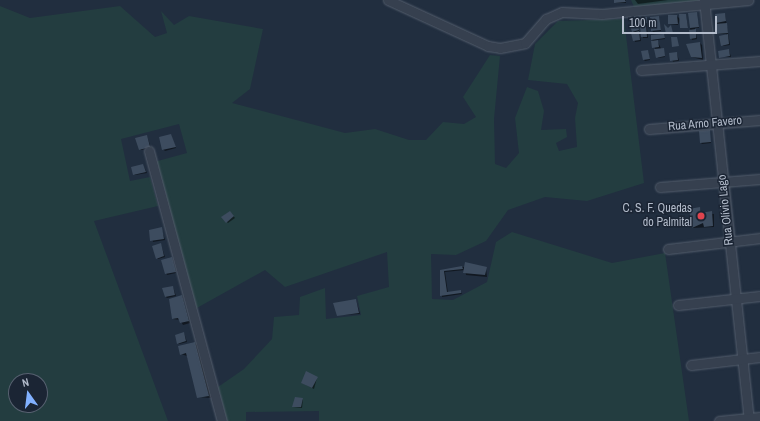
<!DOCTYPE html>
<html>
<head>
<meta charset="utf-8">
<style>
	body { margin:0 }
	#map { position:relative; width:760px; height:421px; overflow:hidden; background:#212e3f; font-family:"Archivo Narrow",sans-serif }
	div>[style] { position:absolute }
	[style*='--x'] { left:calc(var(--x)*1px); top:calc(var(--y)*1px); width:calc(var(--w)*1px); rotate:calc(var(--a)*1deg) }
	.green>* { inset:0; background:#233d40 }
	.shadow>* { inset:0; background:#0007 }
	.building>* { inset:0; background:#3d4c5f }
	.roads { filter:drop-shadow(0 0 1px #545e6d) drop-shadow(0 0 1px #545e6d) }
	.minor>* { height:9px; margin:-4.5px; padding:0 4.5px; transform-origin:4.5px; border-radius:4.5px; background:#36404f }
	.dots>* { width:11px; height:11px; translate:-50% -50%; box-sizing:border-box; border:2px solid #1b2534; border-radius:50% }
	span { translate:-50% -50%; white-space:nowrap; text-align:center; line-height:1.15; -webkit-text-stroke:3px #1b2534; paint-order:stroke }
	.street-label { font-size:12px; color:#b2bbca }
	.poi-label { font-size:12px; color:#b2bbca }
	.right { translate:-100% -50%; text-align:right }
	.north { position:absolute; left:8px; top:373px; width:40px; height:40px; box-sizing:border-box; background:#1b2534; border:1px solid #576170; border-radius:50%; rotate:346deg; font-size:11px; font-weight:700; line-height:16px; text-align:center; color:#b2bbca }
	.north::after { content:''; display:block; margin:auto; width:14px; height:18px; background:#82b1ff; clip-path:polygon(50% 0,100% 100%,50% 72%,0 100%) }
	.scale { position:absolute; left:622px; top:16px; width:95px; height:18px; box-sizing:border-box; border:2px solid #b2bbca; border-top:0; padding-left:5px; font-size:12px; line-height:14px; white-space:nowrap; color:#b2bbca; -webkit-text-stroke:3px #1b2534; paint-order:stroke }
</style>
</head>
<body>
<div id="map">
	<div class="green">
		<div style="clip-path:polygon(631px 0,700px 0,700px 1px,634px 7px)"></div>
		<div style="clip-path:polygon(evenodd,0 6px,30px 18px,120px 6px,155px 37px,167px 33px,161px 11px,174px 25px,189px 16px,263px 29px,250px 89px,232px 103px,345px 133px,375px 129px,409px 140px,426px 140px,443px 122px,464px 124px,476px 117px,463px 97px,490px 55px,500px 56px,494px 119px,495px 164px,506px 168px,519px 153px,515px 118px,527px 87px,538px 91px,544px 111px,541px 130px,566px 129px,567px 137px,556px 143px,559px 151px,577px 147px,575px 118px,578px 103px,567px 84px,528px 80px,535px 44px,558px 21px,624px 19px,644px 183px,587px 201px,545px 197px,508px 210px,486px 241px,456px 255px,431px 254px,432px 299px,453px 300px,487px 282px,496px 242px,512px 232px,612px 263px,665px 253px,689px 421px,319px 421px,319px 411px,246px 412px,246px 421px,227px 421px,218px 387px,244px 369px,272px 339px,274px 317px,299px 315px,300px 297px,325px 288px,326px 319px,361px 315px,357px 296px,389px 287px,387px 252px,285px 287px,265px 270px,195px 309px,154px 162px,187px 153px,179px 124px,121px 139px,130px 181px,150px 177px,158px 206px,94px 221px,168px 421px,0 421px,0 6px,16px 381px,40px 381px,40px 405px,16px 405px,16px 381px)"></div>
	</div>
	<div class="shadow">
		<div style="clip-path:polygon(615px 0,626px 0,626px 3px,616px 3px)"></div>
		<div style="clip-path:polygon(635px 0,668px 0,638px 4px)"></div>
		<div style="clip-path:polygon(697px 14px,699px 28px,695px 28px,697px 39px,692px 40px,690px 28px)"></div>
		<div style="clip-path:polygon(725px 14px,730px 45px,723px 46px,726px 34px,717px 34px,717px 22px)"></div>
		<div style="clip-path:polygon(686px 15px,688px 28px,681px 28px,680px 19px,678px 25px,669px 24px,677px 16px,680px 19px)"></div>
		<div style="clip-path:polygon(659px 17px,661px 31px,653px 32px,652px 30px)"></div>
		<div style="clip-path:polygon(646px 18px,648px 38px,643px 38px,641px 23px)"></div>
		<div style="clip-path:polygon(638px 25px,641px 41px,635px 42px,633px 31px)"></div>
		<div style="clip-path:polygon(664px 35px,665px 39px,657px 40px,665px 57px,658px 58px,652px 39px)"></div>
		<div style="clip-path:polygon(700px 43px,702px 45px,703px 60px,692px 57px)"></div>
		<div style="clip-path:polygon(729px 50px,731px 57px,720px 57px)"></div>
		<div style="clip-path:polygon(648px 51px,650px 60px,645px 61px,644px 60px)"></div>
		<div style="clip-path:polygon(677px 53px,679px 61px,673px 62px,670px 54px)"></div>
		<div style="clip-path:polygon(709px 131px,711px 143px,702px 144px,701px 143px)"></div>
		<div style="clip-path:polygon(171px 135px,176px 148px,165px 151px,163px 149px)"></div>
		<div style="clip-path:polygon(147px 136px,151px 148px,141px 150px,140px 149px)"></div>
		<div style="clip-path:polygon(143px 165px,147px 173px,135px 175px,134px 174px)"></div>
		<div style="clip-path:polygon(700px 208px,702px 213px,714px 214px,714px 227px,693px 228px,690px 209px)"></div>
		<div style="clip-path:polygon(230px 212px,235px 218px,228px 223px,222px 217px)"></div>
		<div style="clip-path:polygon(161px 228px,165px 240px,153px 242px,150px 231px)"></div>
		<div style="clip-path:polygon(161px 245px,165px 257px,158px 259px,157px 258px)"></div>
		<div style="clip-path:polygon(172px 259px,176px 273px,167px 275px,162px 261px)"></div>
		<div style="clip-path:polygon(462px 267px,486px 268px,487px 277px,466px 275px,465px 270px,445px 272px,448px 293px,460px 291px,462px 294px,442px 297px,441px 271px)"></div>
		<div style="clip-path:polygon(173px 287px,176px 296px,167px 298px,165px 296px)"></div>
		<div style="clip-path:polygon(182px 296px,190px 323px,183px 325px,180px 320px,173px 319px)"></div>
		<div style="clip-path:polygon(356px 300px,360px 314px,338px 315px)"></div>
		<div style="clip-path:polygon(184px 333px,187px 342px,179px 344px,178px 343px)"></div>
		<div style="clip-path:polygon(195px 343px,198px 346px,211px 398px,198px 397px,187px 356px,181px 354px)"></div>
		<div style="clip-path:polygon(317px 378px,314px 389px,302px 383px)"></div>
		<div style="clip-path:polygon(303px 399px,302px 408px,293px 407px)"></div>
	</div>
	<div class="building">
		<div style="clip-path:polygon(614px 0,625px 0,626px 2px,614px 3px)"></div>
		<div style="clip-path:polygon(697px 12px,699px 27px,690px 28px,688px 13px)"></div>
		<div style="clip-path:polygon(725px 13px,726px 21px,716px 23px,715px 14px)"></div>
		<div style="clip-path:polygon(679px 14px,686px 14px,688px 28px,680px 28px)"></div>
		<div style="clip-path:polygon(668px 15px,677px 15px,678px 24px,668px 24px)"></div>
		<div style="clip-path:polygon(659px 16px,661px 30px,651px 31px,650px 17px)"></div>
		<div style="clip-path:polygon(640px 17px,647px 17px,647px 23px,640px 24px)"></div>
		<div style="clip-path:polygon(727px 23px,728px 33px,716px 34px,715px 24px)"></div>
		<div style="clip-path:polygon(638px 24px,639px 30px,632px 32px,630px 25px)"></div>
		<div style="clip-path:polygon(646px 24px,647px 37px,641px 37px,640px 25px)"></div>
		<div style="clip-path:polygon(664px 24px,668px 28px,671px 25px,673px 33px,666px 34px)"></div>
		<div style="clip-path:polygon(696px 29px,696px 38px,690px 39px,689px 30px)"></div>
		<div style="clip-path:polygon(639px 31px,640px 40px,633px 41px,631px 33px)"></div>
		<div style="clip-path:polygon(664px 34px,665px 38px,651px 40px,651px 35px)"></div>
		<div style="clip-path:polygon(728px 34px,729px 44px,721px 46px,719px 36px)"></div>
		<div style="clip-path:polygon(671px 37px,677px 37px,679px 46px,672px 47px)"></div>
		<div style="clip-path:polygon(658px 40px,659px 47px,652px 48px,651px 41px)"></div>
		<div style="clip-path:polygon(700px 42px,702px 58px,691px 57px,686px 44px)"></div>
		<div style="clip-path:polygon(664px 48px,665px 56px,656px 58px,654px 49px)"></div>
		<div style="clip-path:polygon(729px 49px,730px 56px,719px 58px,718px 51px)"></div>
		<div style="clip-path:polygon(648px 50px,650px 59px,643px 60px,641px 51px)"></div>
		<div style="clip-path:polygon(677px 52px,678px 60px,670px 61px,669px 53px)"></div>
		<div style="clip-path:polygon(710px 130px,711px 142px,700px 143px,699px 131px)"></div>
		<div style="clip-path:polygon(171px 134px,176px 147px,162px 150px,159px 137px)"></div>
		<div style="clip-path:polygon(147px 135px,150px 147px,139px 150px,135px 138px)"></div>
		<div style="clip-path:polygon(143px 164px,146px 172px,133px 175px,131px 167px)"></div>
		<div style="clip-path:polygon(700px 207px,701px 213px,712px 211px,713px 226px,704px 227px,703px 223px,692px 228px,689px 209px)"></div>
		<div style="clip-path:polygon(230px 211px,234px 216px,226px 223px,221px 217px)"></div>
		<div style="clip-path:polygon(162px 227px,164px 239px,150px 241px,149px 230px)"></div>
		<div style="clip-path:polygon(161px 243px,164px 256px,156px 259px,152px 246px)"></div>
		<div style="clip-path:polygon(172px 257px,176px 272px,165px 274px,161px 260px)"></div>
		<div style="clip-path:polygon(465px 262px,487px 267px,485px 275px,463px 273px)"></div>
		<div style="clip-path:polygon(462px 266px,463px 269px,444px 271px,447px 292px,461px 290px,461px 293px,440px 296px,440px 270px)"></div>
		<div style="clip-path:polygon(173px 286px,175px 295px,165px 297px,162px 288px)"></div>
		<div style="clip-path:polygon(182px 295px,189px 321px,180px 323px,178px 318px,172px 319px,169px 299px)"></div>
		<div style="clip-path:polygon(356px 299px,359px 313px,337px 316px,333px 303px)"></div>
		<div style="clip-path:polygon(184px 332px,186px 341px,177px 344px,175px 335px)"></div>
		<div style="clip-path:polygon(195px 342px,209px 396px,197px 398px,186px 353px,180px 355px,178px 346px)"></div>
		<div style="clip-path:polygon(306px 371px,318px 377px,312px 388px,301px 383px)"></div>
		<div style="clip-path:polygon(295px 397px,303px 398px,301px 407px,292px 407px)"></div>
	</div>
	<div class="roads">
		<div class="minor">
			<div style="--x:388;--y:0;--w:110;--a:24.7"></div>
			<div style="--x:488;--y:46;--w:12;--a:9"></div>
			<div style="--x:500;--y:48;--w:25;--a:-11"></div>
			<div style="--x:525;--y:43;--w:32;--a:-49"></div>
			<div style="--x:546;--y:19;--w:17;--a:-24"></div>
			<div style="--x:562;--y:12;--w:40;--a:2.9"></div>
			<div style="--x:602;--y:14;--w:147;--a:-5.5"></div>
			<div style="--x:704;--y:0;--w:423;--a:83.9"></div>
			<div style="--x:641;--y:70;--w:119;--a:-4.3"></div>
			<div style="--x:649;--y:129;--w:111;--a:-4.6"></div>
			<div style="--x:149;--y:151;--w:280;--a:74.9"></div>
			<div style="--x:660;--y:187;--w:100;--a:-4.6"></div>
			<div style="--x:668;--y:249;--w:93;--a:-6.8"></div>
			<div style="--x:678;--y:305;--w:82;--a:-6.3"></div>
			<div style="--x:691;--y:365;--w:69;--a:-6.6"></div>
			<div style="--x:719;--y:421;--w:41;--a:-5.6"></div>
		</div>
	</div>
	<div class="dots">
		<div style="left:701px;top:216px;background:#e0444e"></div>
	</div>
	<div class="street-label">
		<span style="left:705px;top:124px;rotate:-5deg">Rua Arno Favero</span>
		<span style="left:726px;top:210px;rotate:-96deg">Rua Olívio Lago</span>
	</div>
	<div class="poi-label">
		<span class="right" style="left:692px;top:216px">C. S. F. Quedas<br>do Palmital</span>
	</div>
	<div class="north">N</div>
	<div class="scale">100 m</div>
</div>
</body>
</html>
